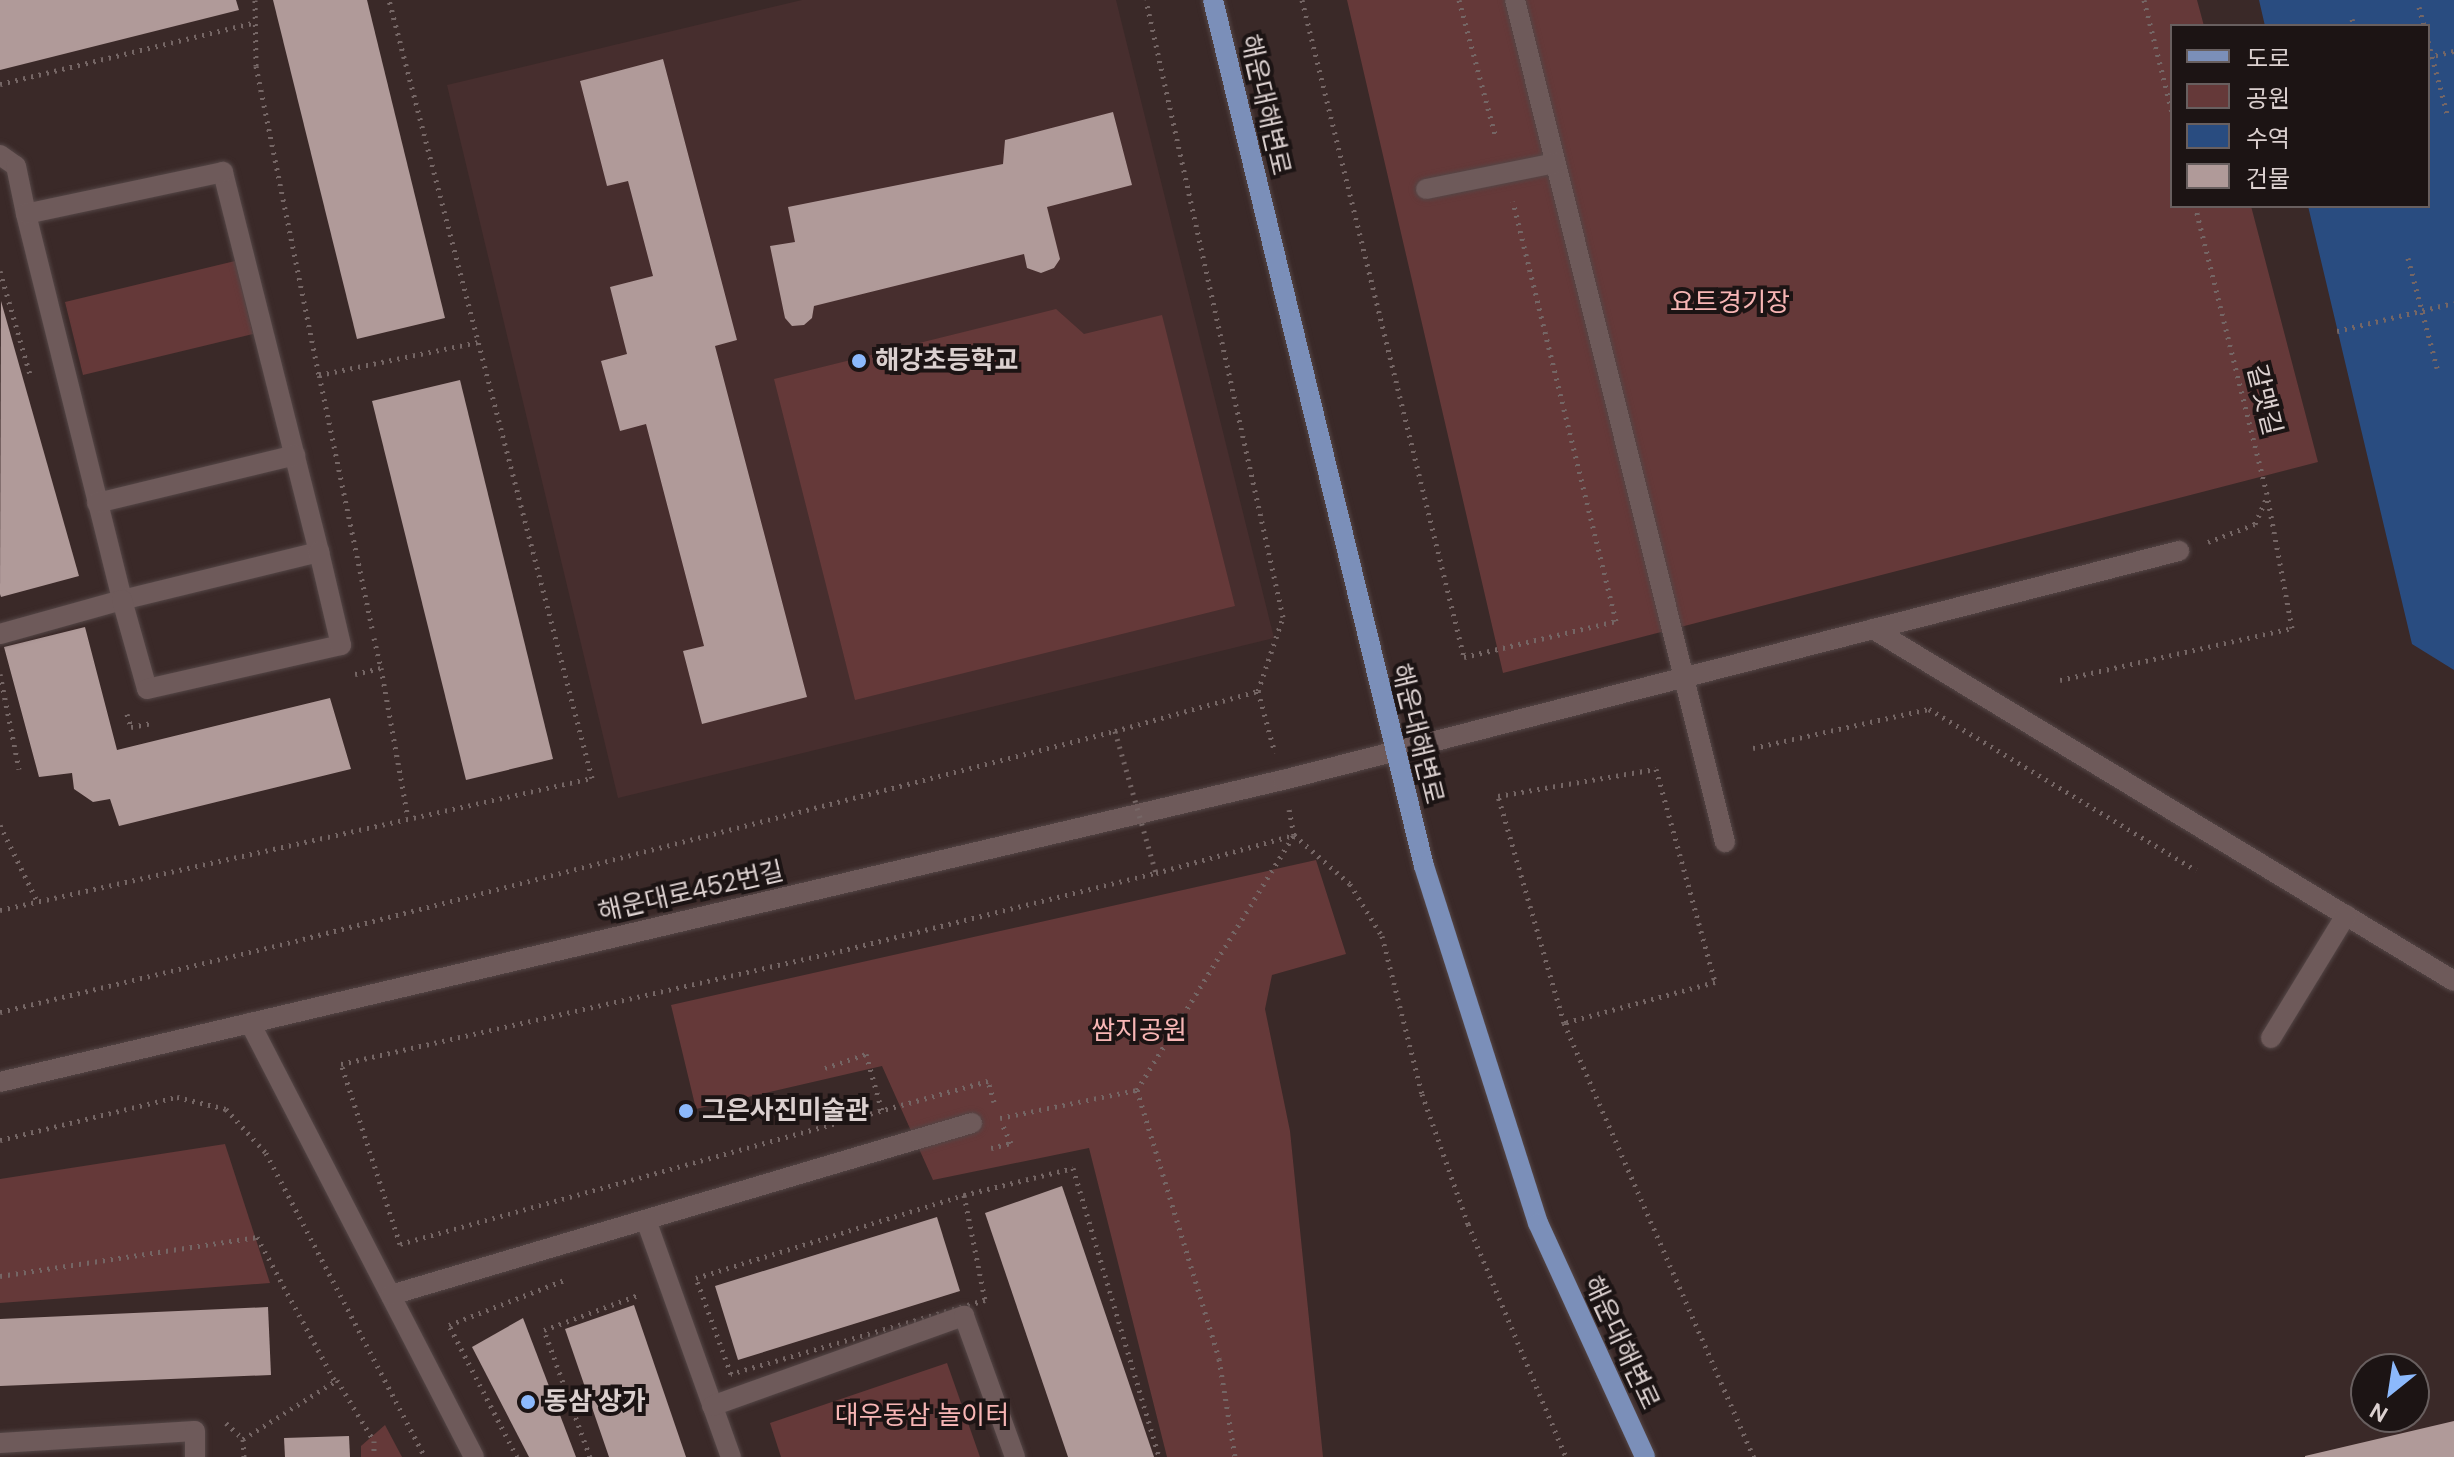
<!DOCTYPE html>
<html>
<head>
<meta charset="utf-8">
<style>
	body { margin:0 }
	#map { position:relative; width:2454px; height:1457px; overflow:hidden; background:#3a2928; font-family:"DM Sans","Noto Sans KR",sans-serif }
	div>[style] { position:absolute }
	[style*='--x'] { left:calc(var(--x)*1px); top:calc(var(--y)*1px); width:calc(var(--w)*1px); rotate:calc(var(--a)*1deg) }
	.built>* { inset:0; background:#472e2e }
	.green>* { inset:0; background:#653939 }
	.water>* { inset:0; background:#294c80 }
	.building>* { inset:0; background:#b09a99 }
	.path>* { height:5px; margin-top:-2.5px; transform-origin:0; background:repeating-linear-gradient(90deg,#756665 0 2px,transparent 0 8px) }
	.roads { filter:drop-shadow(0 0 2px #544646) drop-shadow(0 0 2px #544646) }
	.minor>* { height:20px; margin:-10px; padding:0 10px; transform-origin:10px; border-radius:10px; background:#6e5a5a }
	.major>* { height:20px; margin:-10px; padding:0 10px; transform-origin:10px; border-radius:10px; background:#7b8fb9 }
	.path-bridge>* { height:5px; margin-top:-2.5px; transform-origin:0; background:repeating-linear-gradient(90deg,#756665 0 2px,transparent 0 8px) }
	.dots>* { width:22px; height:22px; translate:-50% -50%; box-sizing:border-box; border:4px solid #1c1414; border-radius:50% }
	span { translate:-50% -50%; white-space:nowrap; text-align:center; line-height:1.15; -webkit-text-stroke:8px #1c1414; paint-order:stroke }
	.street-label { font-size:26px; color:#dbd0cf }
	.park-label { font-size:26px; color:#f8b6b5 }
	.poi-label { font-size:26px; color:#dbd0cf; font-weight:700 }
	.left { translate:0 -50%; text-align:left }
	.legend { position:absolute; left:2170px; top:24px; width:260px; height:184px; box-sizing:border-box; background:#1c1414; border:2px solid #685f5f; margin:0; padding:10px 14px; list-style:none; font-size:24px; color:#dbd0cf }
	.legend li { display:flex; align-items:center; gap:16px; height:40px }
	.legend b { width:40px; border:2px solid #685f5f }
	.north { position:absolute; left:2350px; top:1353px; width:80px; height:80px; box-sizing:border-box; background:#1c1414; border:2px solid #685f5f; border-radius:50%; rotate:210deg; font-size:22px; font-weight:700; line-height:32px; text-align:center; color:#dbd0cf }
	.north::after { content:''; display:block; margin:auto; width:28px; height:36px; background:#8cb9fc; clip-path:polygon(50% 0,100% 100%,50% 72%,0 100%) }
</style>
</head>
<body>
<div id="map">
	<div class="built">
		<div style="clip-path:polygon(802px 0,1116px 0,1274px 638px,618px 798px,447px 85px)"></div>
	</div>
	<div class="green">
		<div style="clip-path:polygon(1347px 0,2197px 0,2204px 26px,2172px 26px,2172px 206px,2251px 206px,2318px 462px,1503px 673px)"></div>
		<div style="clip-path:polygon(235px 261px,253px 334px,83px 375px,65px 302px)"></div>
		<div style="clip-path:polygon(1056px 309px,1084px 334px,1162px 315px,1235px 606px,855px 700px,774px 379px)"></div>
		<div style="clip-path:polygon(1316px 860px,1346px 954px,1272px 975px,1265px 1009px,1290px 1131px,1323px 1457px,1167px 1457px,1089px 1148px,933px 1180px,882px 1066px,696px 1109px,671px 1005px)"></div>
		<div style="clip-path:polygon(225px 1144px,270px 1283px,0 1303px,0 1179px)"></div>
		<div style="clip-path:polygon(947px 1363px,980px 1457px,781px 1457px,770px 1423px)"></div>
		<div style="clip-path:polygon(385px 1425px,402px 1457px,361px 1457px,361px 1446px)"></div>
	</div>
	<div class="water">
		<div style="clip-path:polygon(2259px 0,2454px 0,2454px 670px,2412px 644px,2308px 206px,2428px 206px,2428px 26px,2265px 26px)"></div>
	</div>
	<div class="building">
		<div style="clip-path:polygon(0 0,236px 0,239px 10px,0 70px)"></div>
		<div style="clip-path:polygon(273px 0,367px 0,445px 318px,357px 339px)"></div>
		<div style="clip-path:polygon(663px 59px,737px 340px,715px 346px,807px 697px,702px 724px,683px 651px,704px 646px,646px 424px,620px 431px,601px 361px,627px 354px,610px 287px,653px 276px,628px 181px,607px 186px,580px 81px)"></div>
		<div style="clip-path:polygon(1113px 112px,1132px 185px,1047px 207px,1060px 259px,1054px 268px,1041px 273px,1027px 268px,1024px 254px,814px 306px,812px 318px,804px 325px,792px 326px,785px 318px,770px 246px,795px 242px,788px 207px,1003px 164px,1005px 140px)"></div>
		<div style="clip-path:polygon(1px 301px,79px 576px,1px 597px,0 594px)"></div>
		<div style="clip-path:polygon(460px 380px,553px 759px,466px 780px,372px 401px)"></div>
		<div style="clip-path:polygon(85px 627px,117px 750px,330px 698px,351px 769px,119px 826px,110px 799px,93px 802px,74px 789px,72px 773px,39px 777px,4px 647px)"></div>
		<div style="clip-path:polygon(1062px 1186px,1154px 1457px,1068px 1457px,985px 1213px)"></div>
		<div style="clip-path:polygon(937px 1217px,960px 1291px,738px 1360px,715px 1286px)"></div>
		<div style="clip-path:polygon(634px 1305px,686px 1457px,609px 1457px,565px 1329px)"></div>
		<div style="clip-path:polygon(268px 1307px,271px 1375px,0 1386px,0 1319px)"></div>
		<div style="clip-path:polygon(523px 1318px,576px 1457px,529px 1457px,472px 1347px)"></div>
		<div style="clip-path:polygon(2454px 1421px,2454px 1457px,2305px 1457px,2305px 1456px)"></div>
		<div style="clip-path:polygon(349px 1436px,350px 1457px,285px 1457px,284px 1438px)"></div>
	</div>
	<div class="path">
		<div style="--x:255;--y:0;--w:66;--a:89.1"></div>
		<div style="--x:256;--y:66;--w:315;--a:78.5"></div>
		<div style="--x:1302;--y:0;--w:677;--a:76.15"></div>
		<div style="--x:1464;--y:657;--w:156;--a:-13.3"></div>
		<div style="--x:1616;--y:621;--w:432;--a:-103.8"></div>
		<div style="--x:1459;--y:0;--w:139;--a:75"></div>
		<div style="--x:2144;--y:0;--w:115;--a:76"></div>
		<div style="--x:2419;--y:7;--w:20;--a:75"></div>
		<div style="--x:2352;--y:19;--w:7;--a:74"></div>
		<div style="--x:2428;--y:41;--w:79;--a:75.3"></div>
		<div style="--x:2428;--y:57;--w:27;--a:-13"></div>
		<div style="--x:0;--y:84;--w:263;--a:-13.6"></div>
		<div style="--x:2408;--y:258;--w:114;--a:75.2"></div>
		<div style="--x:0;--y:271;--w:111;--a:73.8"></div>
		<div style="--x:2337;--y:331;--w:120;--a:-13.5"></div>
		<div style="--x:2208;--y:542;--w:50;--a:-21"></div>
		<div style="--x:2255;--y:524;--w:27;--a:-66"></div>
		<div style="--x:372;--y:628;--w:258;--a:-101.8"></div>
		<div style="--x:319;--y:375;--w:162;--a:-11.7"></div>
		<div style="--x:374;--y:638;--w:31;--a:77"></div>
		<div style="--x:0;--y:674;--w:97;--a:78.7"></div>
		<div style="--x:355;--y:674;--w:27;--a:-13"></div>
		<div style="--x:381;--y:668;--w:152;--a:79.8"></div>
		<div style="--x:2060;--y:680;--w:238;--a:-12.6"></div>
		<div style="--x:2292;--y:628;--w:136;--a:-100.6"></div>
		<div style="--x:2267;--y:494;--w:297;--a:-104"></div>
		<div style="--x:1258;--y:691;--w:64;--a:74.7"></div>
		<div style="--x:127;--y:714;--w:14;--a:73"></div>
		<div style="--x:131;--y:727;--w:20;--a:-11"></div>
		<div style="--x:1753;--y:748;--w:180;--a:-12.5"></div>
		<div style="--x:1929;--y:709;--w:312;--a:31.1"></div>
		<div style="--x:1656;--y:769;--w:221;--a:74.5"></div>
		<div style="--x:1715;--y:982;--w:156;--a:164.8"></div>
		<div style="--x:1564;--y:1023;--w:236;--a:-106.2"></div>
		<div style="--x:1498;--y:796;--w:160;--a:-9.7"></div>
		<div style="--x:0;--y:825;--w:85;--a:64"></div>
		<div style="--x:0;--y:910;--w:607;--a:-12.57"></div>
		<div style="--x:592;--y:778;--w:804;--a:-104.62"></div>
		<div style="--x:0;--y:1012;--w:312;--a:-13.5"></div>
		<div style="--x:303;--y:939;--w:838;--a:-14.37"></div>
		<div style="--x:1115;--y:731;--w:148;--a:-15.6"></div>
		<div style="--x:1258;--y:691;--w:78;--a:-71.3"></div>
		<div style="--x:1283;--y:617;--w:632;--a:-102.52"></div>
		<div style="--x:1564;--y:1023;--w:474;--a:66.4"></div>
		<div style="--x:825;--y:1068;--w:43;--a:-18.9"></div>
		<div style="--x:866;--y:1054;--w:59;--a:74.3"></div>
		<div style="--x:1137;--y:1090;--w:281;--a:73"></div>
		<div style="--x:1219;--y:1359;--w:99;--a:80.7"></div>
		<div style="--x:994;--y:1102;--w:22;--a:-106"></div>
		<div style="--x:988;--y:1081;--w:610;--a:164.51"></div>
		<div style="--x:400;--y:1244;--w:189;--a:-108.1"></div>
		<div style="--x:341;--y:1064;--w:512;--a:-12.76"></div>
		<div style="--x:840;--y:951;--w:325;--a:-13.9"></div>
		<div style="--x:1156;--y:873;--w:143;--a:-15.4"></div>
		<div style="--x:1294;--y:835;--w:74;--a:41.2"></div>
		<div style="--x:1350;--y:884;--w:61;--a:58.4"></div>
		<div style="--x:1382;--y:936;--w:163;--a:75.8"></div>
		<div style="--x:1422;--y:1094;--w:138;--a:70.5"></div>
		<div style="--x:1468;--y:1224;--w:253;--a:67.2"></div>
		<div style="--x:1000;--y:1118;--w:140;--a:-11.6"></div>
		<div style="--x:1137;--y:1090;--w:299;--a:-58.4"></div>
		<div style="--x:1294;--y:835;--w:26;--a:-101"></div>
		<div style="--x:0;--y:1140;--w:182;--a:-13.7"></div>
		<div style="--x:177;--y:1097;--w:50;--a:13.8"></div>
		<div style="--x:226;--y:1109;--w:59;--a:47.7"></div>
		<div style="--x:266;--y:1153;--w:343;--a:62.4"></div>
		<div style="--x:991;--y:1148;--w:21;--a:-14"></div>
		<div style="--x:1011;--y:1143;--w:19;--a:-115"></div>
		<div style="--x:964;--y:1195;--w:107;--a:78.7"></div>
		<div style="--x:985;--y:1300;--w:265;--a:163.8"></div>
		<div style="--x:731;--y:1374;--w:102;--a:-110"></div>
		<div style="--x:696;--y:1278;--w:281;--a:-17.2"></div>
		<div style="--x:964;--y:1195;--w:112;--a:-13.9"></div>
		<div style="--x:1073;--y:1168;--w:302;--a:73.4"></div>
		<div style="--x:0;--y:1276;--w:260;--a:-8.6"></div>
		<div style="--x:257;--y:1237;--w:164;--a:61.6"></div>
		<div style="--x:226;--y:1423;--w:23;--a:43"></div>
		<div style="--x:244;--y:1457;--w:18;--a:-93"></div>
		<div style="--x:243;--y:1439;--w:111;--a:-32.1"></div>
		<div style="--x:337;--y:1380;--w:71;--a:58.8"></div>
		<div style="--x:374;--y:1441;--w:16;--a:90"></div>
		<div style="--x:517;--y:1457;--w:148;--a:-117.3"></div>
		<div style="--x:449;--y:1325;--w:127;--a:-21.3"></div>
		<div style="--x:590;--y:1457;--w:135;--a:-109.9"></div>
		<div style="--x:544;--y:1330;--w:103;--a:-20.4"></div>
	</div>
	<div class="roads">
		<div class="minor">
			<div style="--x:1515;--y:0;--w:868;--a:76"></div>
			<div style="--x:0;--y:155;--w:19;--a:35"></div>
			<div style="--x:16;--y:166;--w:49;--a:78.2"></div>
			<div style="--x:26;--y:214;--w:398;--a:76"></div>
			<div style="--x:122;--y:600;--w:203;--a:-13.7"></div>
			<div style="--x:319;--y:552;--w:392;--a:-104.2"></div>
			<div style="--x:223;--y:172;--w:201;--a:168"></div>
			<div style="--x:1426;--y:189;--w:132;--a:-11.4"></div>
			<div style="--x:97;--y:503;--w:204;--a:-13.6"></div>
			<div style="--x:1873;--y:629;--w:679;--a:31.21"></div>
			<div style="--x:0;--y:634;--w:127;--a:-15.6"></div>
			<div style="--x:122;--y:600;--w:92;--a:74.3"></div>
			<div style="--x:147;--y:689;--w:199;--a:-12.8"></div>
			<div style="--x:341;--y:645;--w:96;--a:-103.3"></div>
			<div style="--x:250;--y:1023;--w:488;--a:62.7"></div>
			<div style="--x:2271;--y:1038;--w:144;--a:-58.6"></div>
			<div style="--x:0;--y:1082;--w:1318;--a:-13.25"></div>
			<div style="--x:1283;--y:780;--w:925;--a:-14.34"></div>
			<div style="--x:646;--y:1220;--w:252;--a:70.3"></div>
			<div style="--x:391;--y:1295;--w:606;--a:-16.49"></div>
			<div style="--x:712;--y:1406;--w:268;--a:-19.7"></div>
			<div style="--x:964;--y:1316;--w:150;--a:70.1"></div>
			<div style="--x:0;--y:1443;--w:195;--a:-3.5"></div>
			<div style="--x:195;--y:1431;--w:26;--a:90"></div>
		</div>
		<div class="major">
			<div style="--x:1213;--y:0;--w:891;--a:76.31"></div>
			<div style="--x:1424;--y:866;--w:375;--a:72.3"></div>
			<div style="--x:1538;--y:1223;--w:257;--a:65.4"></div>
		</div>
	</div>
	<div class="path-bridge">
		<div style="--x:1115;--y:731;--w:148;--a:73.9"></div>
	</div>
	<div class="dots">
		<div style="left:859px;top:361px;background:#8cb9fc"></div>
		<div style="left:686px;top:1111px;background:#8cb9fc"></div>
		<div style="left:528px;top:1402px;background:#8cb9fc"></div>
	</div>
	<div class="street-label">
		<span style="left:1265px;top:105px;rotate:77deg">해운대해변로</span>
		<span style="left:2264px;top:400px;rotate:76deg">갈맷길</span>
		<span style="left:1417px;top:734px;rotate:76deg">해운대해변로</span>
		<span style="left:691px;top:892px;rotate:-13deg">해운대로452번길</span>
		<span style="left:1621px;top:1343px;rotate:65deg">해운대해변로</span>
	</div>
	<div class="park-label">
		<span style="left:1730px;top:303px">요트경기장</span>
		<span style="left:1139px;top:1031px">쌈지공원</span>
		<span style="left:922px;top:1416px">대우동삼 놀이터</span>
	</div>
	<div class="poi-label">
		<span class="left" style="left:875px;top:361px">해강초등학교</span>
		<span class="left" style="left:702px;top:1111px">그은사진미술관</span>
		<span class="left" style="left:544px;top:1402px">동삼 상가</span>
	</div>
	<ul class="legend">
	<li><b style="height:10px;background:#7b8fb9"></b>도로</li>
	<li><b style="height:22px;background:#653939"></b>공원</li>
	<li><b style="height:22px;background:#294c80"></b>수역</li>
	<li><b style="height:22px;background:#b09a99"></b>건물</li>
	</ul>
	<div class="north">N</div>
</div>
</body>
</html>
